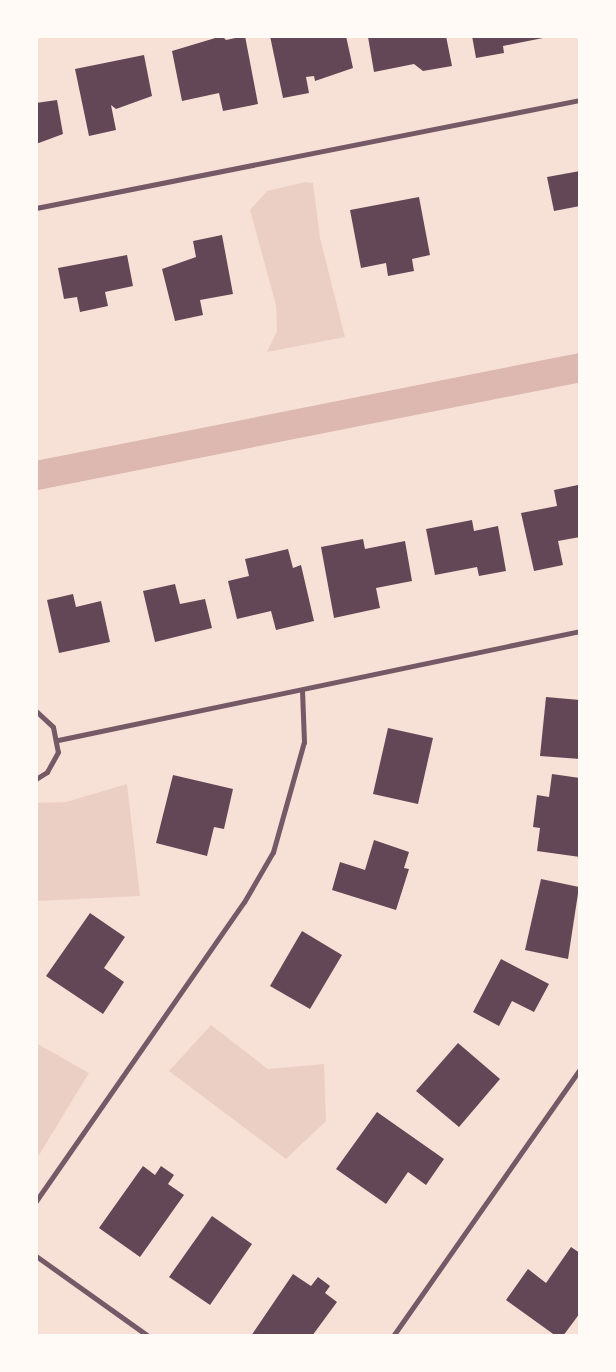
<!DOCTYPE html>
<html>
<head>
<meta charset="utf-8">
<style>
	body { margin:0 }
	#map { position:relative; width:616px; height:1372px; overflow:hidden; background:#f7e1d7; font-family:Merriweather,serif }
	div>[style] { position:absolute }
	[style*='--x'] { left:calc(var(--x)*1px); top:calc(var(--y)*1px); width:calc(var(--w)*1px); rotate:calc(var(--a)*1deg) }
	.green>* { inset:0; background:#ebcfc5 }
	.canal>* { height:29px; margin:-14.5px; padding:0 14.5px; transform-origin:14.5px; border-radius:14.5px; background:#dcb8b0 }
	.building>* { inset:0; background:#644757 }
	.minor>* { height:5px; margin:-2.5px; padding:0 2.5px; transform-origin:2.5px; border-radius:2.5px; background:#755966 }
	span { translate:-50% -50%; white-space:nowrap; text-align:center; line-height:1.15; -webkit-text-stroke:5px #fffaf5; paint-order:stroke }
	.frame { position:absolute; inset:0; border:38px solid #fffaf5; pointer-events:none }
</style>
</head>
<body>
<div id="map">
	<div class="green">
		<div style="clip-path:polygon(305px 182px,313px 183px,320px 238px,345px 337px,267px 352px,277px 331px,276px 305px,250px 210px,267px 191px)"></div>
		<div style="clip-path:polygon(127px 784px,140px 896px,36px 901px,36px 803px,66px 802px)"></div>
		<div style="clip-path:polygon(211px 1025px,268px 1069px,324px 1064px,326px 1121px,286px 1159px,169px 1071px)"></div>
		<div style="clip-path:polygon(36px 1043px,89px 1073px,36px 1160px)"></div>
	</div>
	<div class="canal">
		<div style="--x:36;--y:475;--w:555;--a:-11.23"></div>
	</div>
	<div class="building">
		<div style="clip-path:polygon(222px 36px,226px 40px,245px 36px,258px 104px,223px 111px,219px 93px,182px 101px,172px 51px)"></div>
		<div style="clip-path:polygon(270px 36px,346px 36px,353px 68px,315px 81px,314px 76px,306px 77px,309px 93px,283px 98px)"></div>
		<div style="clip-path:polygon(446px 36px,452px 66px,423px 71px,414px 64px,374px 72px,368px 37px)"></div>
		<div style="clip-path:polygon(472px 36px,547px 36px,548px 37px,503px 46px,504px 53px,476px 58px)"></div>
		<div style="clip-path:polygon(144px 55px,152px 96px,116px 109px,111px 105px,116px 130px,89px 136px,75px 69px)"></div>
		<div style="clip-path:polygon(57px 100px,63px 134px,36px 144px,36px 103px)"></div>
		<div style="clip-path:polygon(580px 171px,580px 206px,554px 211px,547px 177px)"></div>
		<div style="clip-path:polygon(419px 197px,430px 255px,412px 259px,414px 271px,388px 276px,386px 263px,361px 268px,350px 210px)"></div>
		<div style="clip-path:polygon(222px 235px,233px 294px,200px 300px,203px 315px,175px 321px,162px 269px,196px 257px,193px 241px)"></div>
		<div style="clip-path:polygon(127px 255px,133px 286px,105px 292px,108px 306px,80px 312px,77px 297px,64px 299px,58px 268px)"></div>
		<div style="clip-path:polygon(578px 485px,580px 537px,558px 541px,563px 565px,534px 571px,521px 513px,557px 506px,554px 490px)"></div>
		<div style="clip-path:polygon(472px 520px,474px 531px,498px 526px,506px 571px,479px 576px,477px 567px,435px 575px,426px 529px)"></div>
		<div style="clip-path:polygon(363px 539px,365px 549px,405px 541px,412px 581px,376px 588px,380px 608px,334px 618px,321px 547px)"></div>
		<div style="clip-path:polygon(288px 549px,293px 568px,301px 565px,314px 621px,276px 630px,271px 611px,237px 619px,228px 581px,249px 576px,245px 559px)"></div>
		<div style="clip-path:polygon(175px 584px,180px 604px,205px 599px,212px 628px,155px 642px,143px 591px)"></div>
		<div style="clip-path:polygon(73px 594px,76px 607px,101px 601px,110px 642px,59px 653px,47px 600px)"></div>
		<div style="clip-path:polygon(546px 697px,580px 700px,580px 759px,540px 756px)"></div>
		<div style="clip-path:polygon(388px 728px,433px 738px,418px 804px,373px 794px)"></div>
		<div style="clip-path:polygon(552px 774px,580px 778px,580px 857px,537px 851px,540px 828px,533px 827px,537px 795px,549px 797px)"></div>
		<div style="clip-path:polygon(173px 775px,233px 789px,224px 829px,214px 827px,207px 856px,156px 843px)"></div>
		<div style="clip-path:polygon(374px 840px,409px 852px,404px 868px,409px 869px,396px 910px,332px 890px,340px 862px,365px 870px)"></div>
		<div style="clip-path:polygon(541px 879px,579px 887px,568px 959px,525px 950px)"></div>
		<div style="clip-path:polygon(90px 913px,125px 937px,104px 968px,124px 982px,103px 1014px,46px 976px)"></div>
		<div style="clip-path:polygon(302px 931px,342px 955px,310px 1009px,270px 986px)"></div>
		<div style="clip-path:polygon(501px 959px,549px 984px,534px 1012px,512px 1001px,499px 1026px,473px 1012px)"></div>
		<div style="clip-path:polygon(458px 1043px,500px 1079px,459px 1127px,416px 1091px)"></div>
		<div style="clip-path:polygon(377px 1112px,444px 1159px,426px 1185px,408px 1172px,386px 1204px,336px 1169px)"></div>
		<div style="clip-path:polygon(143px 1166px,155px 1175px,161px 1166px,174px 1175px,168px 1184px,184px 1195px,140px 1257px,99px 1228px)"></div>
		<div style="clip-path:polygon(212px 1216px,252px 1244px,210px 1305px,169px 1277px)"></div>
		<div style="clip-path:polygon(571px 1247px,580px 1253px,580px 1313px,563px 1336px,556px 1336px,506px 1300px,528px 1269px,546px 1283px)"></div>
		<div style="clip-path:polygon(293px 1274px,311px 1286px,318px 1277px,330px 1286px,325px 1293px,337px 1302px,312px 1336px,251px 1336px)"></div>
	</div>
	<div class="minor">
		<div style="--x:36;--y:208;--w:555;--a:-11.23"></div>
		<div style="--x:36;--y:711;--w:23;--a:43"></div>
		<div style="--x:53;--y:727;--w:25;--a:79"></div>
		<div style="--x:58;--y:752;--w:23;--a:119"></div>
		<div style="--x:47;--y:772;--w:13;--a:148"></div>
		<div style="--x:58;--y:740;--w:533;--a:-11.79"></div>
		<div style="--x:36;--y:1201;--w:364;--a:-55.2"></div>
		<div style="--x:244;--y:902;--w:58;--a:-59.9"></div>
		<div style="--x:273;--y:852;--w:114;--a:-74.3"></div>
		<div style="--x:304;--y:742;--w:51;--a:-92.2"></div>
		<div style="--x:36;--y:1256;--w:138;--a:35.5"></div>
		<div style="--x:393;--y:1336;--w:326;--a:-55"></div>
	</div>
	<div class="frame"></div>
</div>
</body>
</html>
